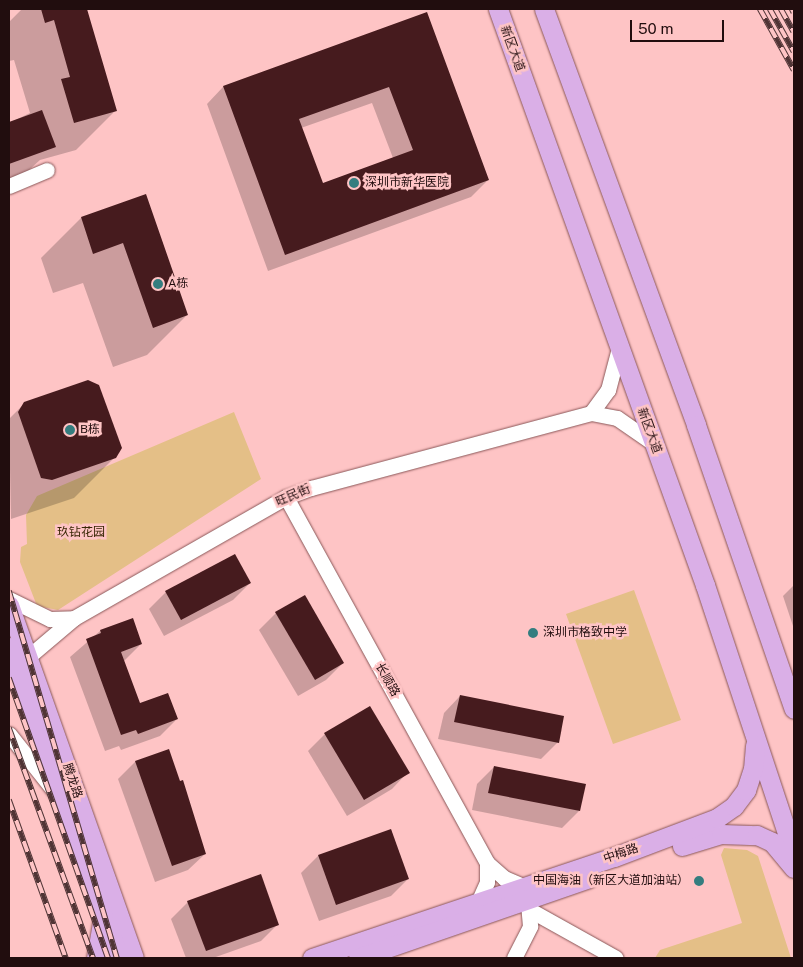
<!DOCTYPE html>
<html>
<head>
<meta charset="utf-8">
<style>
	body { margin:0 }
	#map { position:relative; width:803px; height:967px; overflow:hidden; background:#fec4c5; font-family:"Public Sans","Noto Sans SC",sans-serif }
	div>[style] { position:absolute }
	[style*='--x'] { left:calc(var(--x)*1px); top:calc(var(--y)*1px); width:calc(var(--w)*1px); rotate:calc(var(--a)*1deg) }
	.green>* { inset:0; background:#e4bf87 }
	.shadow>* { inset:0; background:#0003 }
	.building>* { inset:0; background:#461b1e }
	.roads { filter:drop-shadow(0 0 1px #8a5859) drop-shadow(0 0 1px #8a5859) }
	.minor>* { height:15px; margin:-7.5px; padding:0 7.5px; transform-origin:7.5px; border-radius:7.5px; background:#fff }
	.major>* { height:19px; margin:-9.5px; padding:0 9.5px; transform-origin:9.5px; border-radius:9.5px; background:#daafe7 }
	.rail>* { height:5.5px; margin-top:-2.75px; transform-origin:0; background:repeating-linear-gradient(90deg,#fec4c5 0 11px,#503435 0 22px); box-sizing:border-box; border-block:1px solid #503435 }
	.dots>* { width:14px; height:14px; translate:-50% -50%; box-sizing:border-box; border:2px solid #fec4c5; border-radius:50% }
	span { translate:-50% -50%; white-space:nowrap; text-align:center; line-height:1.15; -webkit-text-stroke:5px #fec4c5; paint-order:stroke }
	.street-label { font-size:12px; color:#210d0e }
	.poi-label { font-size:12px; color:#210d0e }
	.left { translate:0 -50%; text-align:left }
	.right { translate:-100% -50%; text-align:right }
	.park-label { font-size:12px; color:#382604 }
	.frame { position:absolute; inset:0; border:10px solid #210d0e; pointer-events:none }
	.scale { position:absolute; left:630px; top:20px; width:94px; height:22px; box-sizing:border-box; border:2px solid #210d0e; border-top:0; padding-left:6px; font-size:15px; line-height:18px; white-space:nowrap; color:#210d0e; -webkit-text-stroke:4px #fec4c5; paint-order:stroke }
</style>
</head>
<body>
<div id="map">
	<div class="green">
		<div style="clip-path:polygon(234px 412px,261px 479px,58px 610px,37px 606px,20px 562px,21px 547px,27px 544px,26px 515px,37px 496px)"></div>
		<div style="clip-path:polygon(634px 590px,681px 720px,613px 744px,566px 614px)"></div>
		<div style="clip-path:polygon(724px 848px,747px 850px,758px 856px,791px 958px,655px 958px,660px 950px,742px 923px,721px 855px)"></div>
	</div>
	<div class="shadow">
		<div style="clip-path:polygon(22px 9px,86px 9px,116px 110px,76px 150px,40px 160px,9px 188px,9px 123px,30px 113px,14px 60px,9px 61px,9px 22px)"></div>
		<div style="clip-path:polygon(evenodd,426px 13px,488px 180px,471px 197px,268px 271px,207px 104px,223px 87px,426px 13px,372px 103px,393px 158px,322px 184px,301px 128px,372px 103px)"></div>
		<div style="clip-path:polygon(145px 196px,187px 315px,147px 355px,113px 367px,83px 283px,53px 293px,41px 258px,81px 218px)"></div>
		<div style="clip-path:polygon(25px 403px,115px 457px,74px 498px,11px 519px,9px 419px)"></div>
		<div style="clip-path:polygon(250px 583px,233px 600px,164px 636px,149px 609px,166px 592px)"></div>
		<div style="clip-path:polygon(794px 585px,794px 629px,783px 596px)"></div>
		<div style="clip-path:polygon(276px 613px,343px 663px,326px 680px,298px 696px,259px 630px)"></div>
		<div style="clip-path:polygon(100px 631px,141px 644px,123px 662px,139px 704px,177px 719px,160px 736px,121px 750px,119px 746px,105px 751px,70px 657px)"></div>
		<div style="clip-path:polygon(460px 696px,558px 742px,541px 759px,438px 739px,444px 713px)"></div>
		<div style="clip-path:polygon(369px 708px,408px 772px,392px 789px,347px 816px,308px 751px,325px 734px)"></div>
		<div style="clip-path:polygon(168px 751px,205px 854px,188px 870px,155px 882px,118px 779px,135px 762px)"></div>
		<div style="clip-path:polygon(494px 767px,579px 811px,562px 828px,472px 810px,477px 784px)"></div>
		<div style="clip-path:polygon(391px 830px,408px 879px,391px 896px,319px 921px,301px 873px,318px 856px)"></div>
		<div style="clip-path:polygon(188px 902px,278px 924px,261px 941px,213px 958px,186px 958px,171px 919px)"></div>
	</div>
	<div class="building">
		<div style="clip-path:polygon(41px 9px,87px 9px,117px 111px,74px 123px,61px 79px,70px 77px,54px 20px,45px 23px)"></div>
		<div style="clip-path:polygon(evenodd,427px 12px,489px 180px,285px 255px,223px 86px,427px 12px,389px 87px,413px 150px,323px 183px,299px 119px,389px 87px)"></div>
		<div style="clip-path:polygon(42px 110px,56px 147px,9px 164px,9px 122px)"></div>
		<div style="clip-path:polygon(146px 194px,188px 315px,153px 328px,123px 243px,93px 254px,81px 217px)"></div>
		<div style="clip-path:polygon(88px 380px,99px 385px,122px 448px,116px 458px,52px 480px,41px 478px,18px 412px,24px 402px)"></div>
		<div style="clip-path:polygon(235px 554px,251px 583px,181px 620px,165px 591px)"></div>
		<div style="clip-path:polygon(305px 595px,344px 663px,315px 680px,275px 612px)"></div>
		<div style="clip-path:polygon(133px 618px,142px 644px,121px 652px,140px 703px,168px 693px,178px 719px,138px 734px,136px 730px,121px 735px,86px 639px,101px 633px,100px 630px)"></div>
		<div style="clip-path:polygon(460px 695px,564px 716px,559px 743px,454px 722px)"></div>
		<div style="clip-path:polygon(370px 706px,410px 773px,364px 800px,324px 733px)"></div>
		<div style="clip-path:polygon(169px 749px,180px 781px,183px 780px,206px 854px,172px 866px,135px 761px)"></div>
		<div style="clip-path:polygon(494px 766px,586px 784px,580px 811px,488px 793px)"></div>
		<div style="clip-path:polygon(391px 829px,409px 879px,336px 905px,318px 855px)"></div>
		<div style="clip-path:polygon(261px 874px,279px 925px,206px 951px,187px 901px)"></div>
	</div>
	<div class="roads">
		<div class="minor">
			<div style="--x:9;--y:186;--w:41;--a:-22.8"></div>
			<div style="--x:591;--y:413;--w:29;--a:-54"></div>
			<div style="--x:608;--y:390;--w:43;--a:-75.3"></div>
			<div style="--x:286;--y:497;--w:418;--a:61.2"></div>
			<div style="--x:487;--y:863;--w:23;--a:41"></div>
			<div style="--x:504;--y:878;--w:21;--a:23"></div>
			<div style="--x:9;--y:599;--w:46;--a:26"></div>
			<div style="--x:50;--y:619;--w:24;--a:-2"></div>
			<div style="--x:28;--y:657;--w:60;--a:-40.3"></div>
			<div style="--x:74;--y:618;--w:244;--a:-29.7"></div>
			<div style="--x:286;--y:497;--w:27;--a:-20"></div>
			<div style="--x:311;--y:488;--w:290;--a:-15"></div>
			<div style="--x:591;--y:413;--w:26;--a:11"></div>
			<div style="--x:617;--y:418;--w:44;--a:34.8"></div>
			<div style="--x:9;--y:734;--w:80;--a:51.6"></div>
			<div style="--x:479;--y:900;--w:20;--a:-66"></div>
			<div style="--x:487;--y:882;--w:19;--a:-90"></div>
			<div style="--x:530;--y:910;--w:98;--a:29.2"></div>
			<div style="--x:514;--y:958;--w:36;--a:-63"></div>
			<div style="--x:530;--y:926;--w:22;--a:-95"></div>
		</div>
		<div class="major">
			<div style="--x:498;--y:9;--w:612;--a:70.23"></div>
			<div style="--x:705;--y:585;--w:283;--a:71.7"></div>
			<div style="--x:544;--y:9;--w:443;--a:69.9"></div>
			<div style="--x:696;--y:425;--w:300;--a:71"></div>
			<div style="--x:9;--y:605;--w:374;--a:70.5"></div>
			<div style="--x:9;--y:647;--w:330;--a:70.5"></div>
			<div style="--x:682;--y:846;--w:41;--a:-17.1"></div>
			<div style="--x:721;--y:834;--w:36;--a:2"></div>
			<div style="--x:757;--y:835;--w:17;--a:25"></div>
			<div style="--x:772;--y:842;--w:34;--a:50"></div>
			<div style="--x:96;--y:958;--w:42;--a:-80.3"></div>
			<div style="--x:312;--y:958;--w:318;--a:-18.5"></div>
			<div style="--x:614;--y:857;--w:110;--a:-20.7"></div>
			<div style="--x:717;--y:818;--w:21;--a:-35"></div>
			<div style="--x:734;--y:806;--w:20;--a:-53"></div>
			<div style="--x:746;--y:790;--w:22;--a:-72"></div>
			<div style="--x:753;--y:769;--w:24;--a:-85"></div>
			<div style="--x:358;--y:958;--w:244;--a:-19.1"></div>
		</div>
	</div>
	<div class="rail">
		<div style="--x:760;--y:9;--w:70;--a:60.9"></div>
		<div style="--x:770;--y:9;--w:49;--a:60.8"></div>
		<div style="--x:781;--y:9;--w:26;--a:61"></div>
		<div style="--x:792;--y:9;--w:4;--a:63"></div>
		<div style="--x:9;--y:591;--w:383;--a:73.6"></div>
		<div style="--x:9;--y:678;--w:297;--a:70.5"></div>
		<div style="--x:9;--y:728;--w:245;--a:69.9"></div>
		<div style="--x:9;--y:800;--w:168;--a:70.2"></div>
	</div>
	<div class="dots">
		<div style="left:354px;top:183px;background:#347d7f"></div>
		<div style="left:158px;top:284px;background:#347d7f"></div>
		<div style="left:70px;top:430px;background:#347d7f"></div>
		<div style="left:533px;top:633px;background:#347d7f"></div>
		<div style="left:699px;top:881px;background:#347d7f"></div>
	</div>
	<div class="street-label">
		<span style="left:512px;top:49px;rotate:70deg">新区大道</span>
		<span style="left:649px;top:431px;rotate:70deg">新区大道</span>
		<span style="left:293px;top:496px;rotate:-23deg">旺民街</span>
		<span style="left:387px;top:680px;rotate:61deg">长顺路</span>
		<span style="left:72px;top:781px;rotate:71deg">腾龙路</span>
		<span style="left:621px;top:854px;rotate:-19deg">中梅路</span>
	</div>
	<div class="poi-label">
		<span class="left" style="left:365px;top:183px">深圳市新华医院</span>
		<span class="left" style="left:168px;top:284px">A栋</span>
		<span class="left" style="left:80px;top:430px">B栋</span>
		<span class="left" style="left:543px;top:633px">深圳市格致中学</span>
		<span class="right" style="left:689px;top:881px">中国海油（新区大道加油站）</span>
	</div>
	<div class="park-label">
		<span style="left:81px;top:533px">玖钻花园</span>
	</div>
	<div class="frame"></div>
	<div class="scale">50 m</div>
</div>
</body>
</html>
